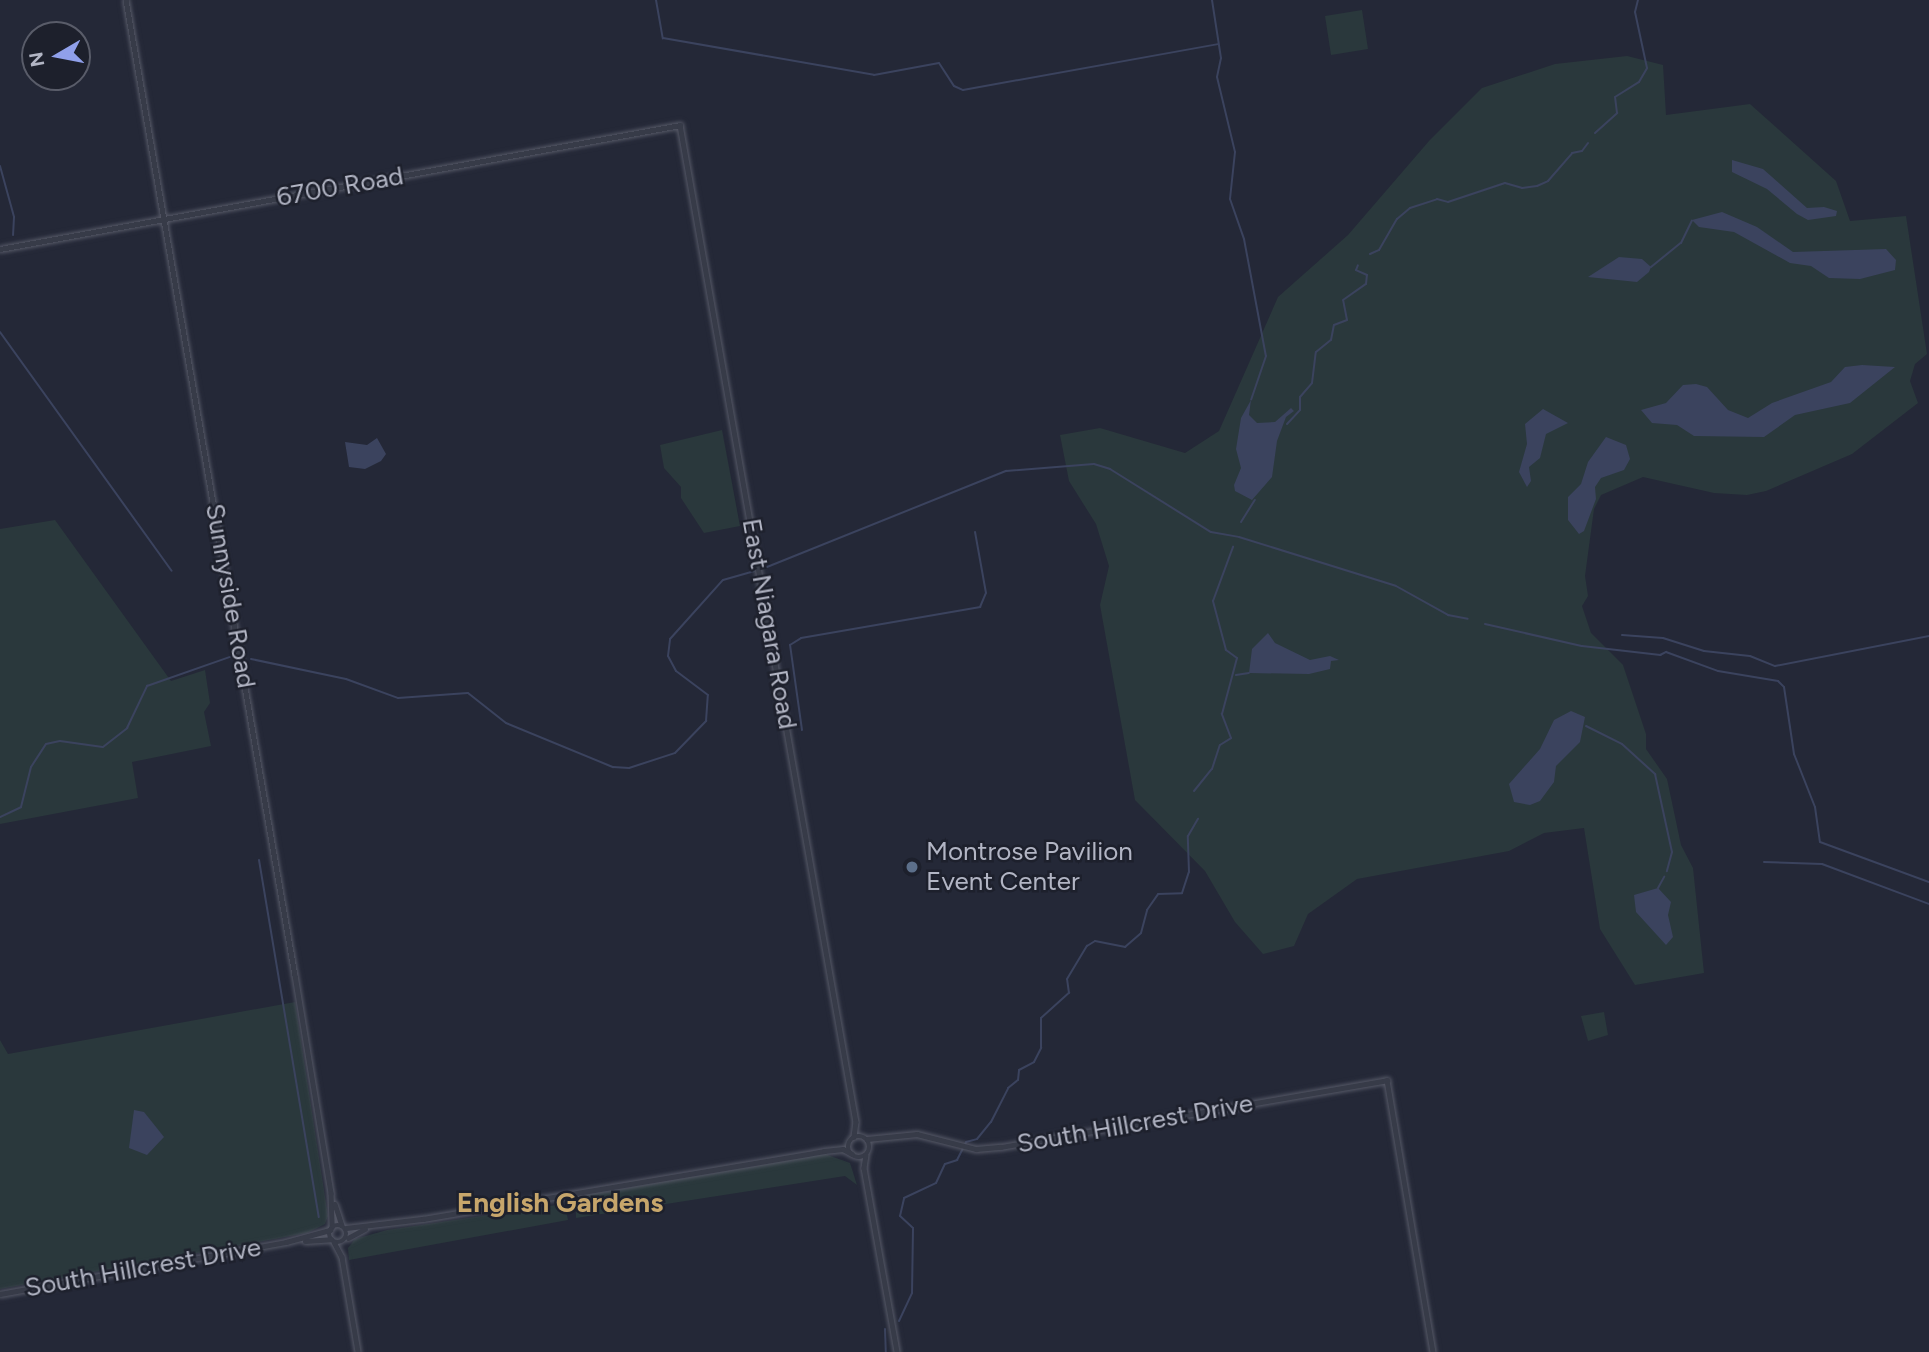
<!DOCTYPE html>
<html>
<head>
<meta charset="utf-8">
<style>
	body { margin:0 }
	#map { position:relative; width:1929px; height:1352px; overflow:hidden; background:#242837; font-family:Figtree,sans-serif }
	div>[style] { position:absolute }
	[style*='--x'] { left:calc(var(--x)*1px); top:calc(var(--y)*1px); width:calc(var(--w)*1px); rotate:calc(var(--a)*1deg) }
	.green>* { inset:0; background:#2a383c }
	.water>* { inset:0; background:#3b435e }
	.stream>* { height:2px; margin:-1px; padding:0 1px; transform-origin:1px; border-radius:1px; background:#3b435e }
	.roads { filter:drop-shadow(0 0 2px #555866) drop-shadow(0 0 2px #555866) }
	.minor>* { height:4.5px; margin:-2.25px; padding:0 2.25px; transform-origin:2.25px; border-radius:2.25px; background:#373b48 }
	.minor>.ring { margin:-2.25px; padding:0; box-sizing:content-box; background:none; border:4.5px solid #373b48; border-radius:50% }
	.dots>* { width:19px; height:19px; translate:-50% -50%; box-sizing:border-box; border:4px solid #1d202c; border-radius:50% }
	span { translate:-50% -50%; white-space:nowrap; text-align:center; line-height:1.15; -webkit-text-stroke:5px #1d202c; paint-order:stroke }
	.street-label { font-size:26px; color:#b2b5c4 }
	.poi-label { font-size:26px; color:#b2b5c4 }
	.left { translate:0 -50%; text-align:left }
	.neighbourhood-label { font-size:28px; color:#c7a66b; font-weight:700 }
	.north { position:absolute; left:21px; top:21px; width:70px; height:70px; box-sizing:border-box; background:#1d202c; border:2px solid #595c69; border-radius:50%; rotate:260deg; font-size:19px; font-weight:700; line-height:28px; text-align:center; color:#b2b5c4 }
	.north::after { content:''; display:block; margin:auto; width:24px; height:32px; background:#90a0eb; clip-path:polygon(50% 0,100% 100%,50% 72%,0 100%) }
</style>
</head>
<body>
<div id="map">
	<div class="green">
		<div style="clip-path:polygon(1362px 10px,1368px 49px,1331px 55px,1325px 16px)"></div>
		<div style="clip-path:polygon(1627px 56px,1663px 65px,1666px 115px,1750px 104px,1836px 181px,1850px 221px,1906px 216px,1927px 354px,1915px 364px,1910px 381px,1918px 403px,1852px 454px,1766px 491px,1747px 495px,1714px 493px,1643px 477px,1601px 495px,1594px 509px,1585px 576px,1588px 596px,1582px 606px,1591px 633px,1623px 665px,1646px 734px,1646px 749px,1667px 779px,1681px 845px,1693px 868px,1704px 973px,1635px 985px,1600px 929px,1584px 828px,1544px 833px,1509px 851px,1357px 879px,1308px 914px,1294px 946px,1263px 954px,1235px 922px,1205px 871px,1135px 800px,1100px 605px,1109px 566px,1096px 524px,1069px 481px,1060px 435px,1100px 428px,1185px 453px,1219px 431px,1278px 297px,1348px 235px,1429px 141px,1482px 88px,1555px 64px)"></div>
		<div style="clip-path:polygon(722px 430px,740px 526px,704px 533px,681px 498px,681px 487px,664px 468px,660px 445px)"></div>
		<div style="clip-path:polygon(55px 520px,171px 681px,205px 670px,210px 703px,204px 712px,211px 746px,132px 762px,138px 798px,0 824px,0 529px)"></div>
		<div style="clip-path:polygon(295px 1002px,328px 1216px,325px 1224px,307px 1233px,0 1289px,0 1040px,8px 1054px)"></div>
		<div style="clip-path:polygon(1604px 1012px,1608px 1035px,1588px 1041px,1581px 1016px)"></div>
		<div style="clip-path:polygon(825px 1154px,850px 1163px,857px 1185px,845px 1176px,576px 1218px,576px 1197px)"></div>
		<div style="clip-path:polygon(556px 1205px,565px 1206px,568px 1220px,349px 1260px,348px 1248px,355px 1239px,387px 1230px)"></div>
	</div>
	<div class="water">
		<div style="clip-path:polygon(1732px 160px,1763px 169px,1807px 208px,1824px 207px,1837px 211px,1836px 216px,1808px 220px,1797px 214px,1767px 189px,1732px 172px)"></div>
		<div style="clip-path:polygon(1722px 212px,1757px 227px,1793px 252px,1886px 249px,1896px 260px,1895px 270px,1860px 279px,1829px 278px,1811px 266px,1790px 263px,1734px 232px,1699px 227px,1692px 220px)"></div>
		<div style="clip-path:polygon(1619px 257px,1642px 259px,1651px 267px,1649px 272px,1637px 282px,1588px 277px)"></div>
		<div style="clip-path:polygon(1862px 365px,1895px 367px,1850px 403px,1795px 415px,1764px 437px,1694px 436px,1677px 425px,1652px 423px,1641px 410px,1666px 403px,1683px 385px,1696px 384px,1707px 387px,1728px 410px,1748px 418px,1772px 403px,1831px 382px,1845px 367px)"></div>
		<div style="clip-path:polygon(1251px 400px,1249px 415px,1257px 423px,1275px 422px,1291px 408px,1294px 411px,1286px 417px,1277px 441px,1272px 477px,1252px 500px,1235px 491px,1234px 485px,1241px 468px,1236px 449px,1241px 418px)"></div>
		<div style="clip-path:polygon(1543px 409px,1568px 423px,1546px 434px,1540px 458px,1529px 467px,1531px 481px,1527px 487px,1519px 472px,1527px 444px,1525px 424px)"></div>
		<div style="clip-path:polygon(1606px 437px,1626px 445px,1630px 459px,1624px 470px,1601px 478px,1595px 487px,1596px 499px,1584px 531px,1579px 534px,1568px 520px,1568px 497px,1581px 484px,1588px 462px)"></div>
		<div style="clip-path:polygon(377px 438px,386px 454px,381px 461px,365px 469px,349px 467px,345px 442px,367px 445px)"></div>
		<div style="clip-path:polygon(1268px 633px,1275px 643px,1310px 660px,1330px 656px,1339px 660px,1331px 661px,1330px 669px,1309px 674px,1249px 673px,1252px 649px)"></div>
		<div style="clip-path:polygon(1571px 711px,1585px 717px,1580px 742px,1556px 766px,1554px 782px,1540px 801px,1530px 805px,1514px 802px,1509px 784px,1540px 749px,1554px 720px)"></div>
		<div style="clip-path:polygon(1658px 888px,1671px 902px,1668px 915px,1673px 937px,1666px 945px,1636px 912px,1634px 895px)"></div>
		<div style="clip-path:polygon(134px 1110px,144px 1112px,164px 1137px,147px 1155px,129px 1148px)"></div>
	</div>
	<div class="stream">
		<div style="--x:656;--y:0;--w:39;--a:80"></div>
		<div style="--x:663;--y:38;--w:214;--a:9.9"></div>
		<div style="--x:874;--y:75;--w:66;--a:-10.5"></div>
		<div style="--x:939;--y:63;--w:27;--a:57"></div>
		<div style="--x:954;--y:86;--w:10;--a:24"></div>
		<div style="--x:963;--y:90;--w:259;--a:-10.2"></div>
		<div style="--x:1212;--y:0;--w:59;--a:81.2"></div>
		<div style="--x:1221;--y:58;--w:19;--a:102"></div>
		<div style="--x:1217;--y:77;--w:77;--a:76.5"></div>
		<div style="--x:1235;--y:152;--w:47;--a:96.1"></div>
		<div style="--x:1230;--y:199;--w:42;--a:70.7"></div>
		<div style="--x:1244;--y:239;--w:119;--a:79.4"></div>
		<div style="--x:1266;--y:356;--w:46;--a:108.8"></div>
		<div style="--x:1595;--y:133;--w:30;--a:-42"></div>
		<div style="--x:1617;--y:113;--w:16;--a:-97"></div>
		<div style="--x:1615;--y:97;--w:28;--a:-32"></div>
		<div style="--x:1639;--y:82;--w:16;--a:-60"></div>
		<div style="--x:1647;--y:68;--w:57;--a:-102.1"></div>
		<div style="--x:1635;--y:12;--w:12;--a:-76"></div>
		<div style="--x:0;--y:166;--w:53;--a:74.6"></div>
		<div style="--x:14;--y:217;--w:18;--a:93"></div>
		<div style="--x:1370;--y:254;--w:10;--a:-24"></div>
		<div style="--x:1379;--y:250;--w:36;--a:-60"></div>
		<div style="--x:1397;--y:219;--w:17;--a:-40"></div>
		<div style="--x:1410;--y:208;--w:28;--a:-18"></div>
		<div style="--x:1437;--y:199;--w:11;--a:15"></div>
		<div style="--x:1448;--y:202;--w:60;--a:-18.4"></div>
		<div style="--x:1505;--y:183;--w:18;--a:16"></div>
		<div style="--x:1522;--y:188;--w:15;--a:-8"></div>
		<div style="--x:1537;--y:186;--w:12;--a:-24"></div>
		<div style="--x:1548;--y:181;--w:37;--a:-49"></div>
		<div style="--x:1572;--y:153;--w:10;--a:-11"></div>
		<div style="--x:1582;--y:151;--w:10;--a:-53"></div>
		<div style="--x:1651;--y:267;--w:38;--a:-39"></div>
		<div style="--x:1681;--y:243;--w:25;--a:-64"></div>
		<div style="--x:0;--y:332;--w:294;--a:54.3"></div>
		<div style="--x:1287;--y:424;--w:19;--a:-47"></div>
		<div style="--x:1300;--y:410;--w:13;--a:-90"></div>
		<div style="--x:1300;--y:397;--w:18;--a:-49"></div>
		<div style="--x:1312;--y:383;--w:31;--a:-83"></div>
		<div style="--x:1316;--y:352;--w:19;--a:-39"></div>
		<div style="--x:1331;--y:340;--w:15;--a:-79"></div>
		<div style="--x:1334;--y:325;--w:14;--a:-21"></div>
		<div style="--x:1347;--y:320;--w:20;--a:-101"></div>
		<div style="--x:1343;--y:300;--w:28;--a:-35"></div>
		<div style="--x:1366;--y:284;--w:9;--a:-84"></div>
		<div style="--x:1367;--y:275;--w:12;--a:-156"></div>
		<div style="--x:1356;--y:270;--w:5;--a:-68"></div>
		<div style="--x:1241;--y:522;--w:26;--a:-58"></div>
		<div style="--x:767;--y:567;--w:258;--a:-21.9"></div>
		<div style="--x:1006;--y:471;--w:88;--a:-4.5"></div>
		<div style="--x:1094;--y:464;--w:17;--a:17"></div>
		<div style="--x:1110;--y:469;--w:119;--a:32"></div>
		<div style="--x:1211;--y:532;--w:28;--a:10"></div>
		<div style="--x:1239;--y:537;--w:164;--a:17.3"></div>
		<div style="--x:1396;--y:586;--w:60;--a:29.1"></div>
		<div style="--x:1448;--y:615;--w:20;--a:11"></div>
		<div style="--x:1485;--y:624;--w:99;--a:12.8"></div>
		<div style="--x:1582;--y:646;--w:79;--a:6.6"></div>
		<div style="--x:1660;--y:655;--w:7;--a:-27"></div>
		<div style="--x:1666;--y:652;--w:55;--a:20.1"></div>
		<div style="--x:1718;--y:671;--w:61;--a:9.5"></div>
		<div style="--x:1778;--y:681;--w:8;--a:45"></div>
		<div style="--x:1784;--y:687;--w:68;--a:81.5"></div>
		<div style="--x:1794;--y:754;--w:57;--a:68.4"></div>
		<div style="--x:1815;--y:807;--w:35;--a:82"></div>
		<div style="--x:1820;--y:842;--w:116;--a:20.2"></div>
		<div style="--x:1622;--y:635;--w:41;--a:4.2"></div>
		<div style="--x:1663;--y:638;--w:43;--a:17.6"></div>
		<div style="--x:1704;--y:651;--w:46;--a:6.2"></div>
		<div style="--x:1750;--y:656;--w:27;--a:22"></div>
		<div style="--x:1775;--y:666;--w:157;--a:-11"></div>
		<div style="--x:251;--y:659;--w:97;--a:11.9"></div>
		<div style="--x:346;--y:679;--w:55;--a:20.1"></div>
		<div style="--x:398;--y:698;--w:70;--a:-4.1"></div>
		<div style="--x:468;--y:693;--w:48;--a:38.3"></div>
		<div style="--x:506;--y:723;--w:116;--a:22.4"></div>
		<div style="--x:613;--y:767;--w:16;--a:4"></div>
		<div style="--x:629;--y:768;--w:48;--a:-18.1"></div>
		<div style="--x:675;--y:753;--w:45;--a:-45.9"></div>
		<div style="--x:706;--y:721;--w:26;--a:-86"></div>
		<div style="--x:708;--y:695;--w:40;--a:-143"></div>
		<div style="--x:676;--y:671;--w:17;--a:-118"></div>
		<div style="--x:668;--y:656;--w:17;--a:-83"></div>
		<div style="--x:670;--y:639;--w:79;--a:-48.1"></div>
		<div style="--x:723;--y:580;--w:32;--a:-16"></div>
		<div style="--x:1236;--y:675;--w:13;--a:-9"></div>
		<div style="--x:1586;--y:726;--w:40;--a:26.6"></div>
		<div style="--x:1622;--y:744;--w:45;--a:42.3"></div>
		<div style="--x:1655;--y:774;--w:80;--a:77.7"></div>
		<div style="--x:1672;--y:852;--w:20;--a:105"></div>
		<div style="--x:802;--y:730;--w:86;--a:-98"></div>
		<div style="--x:790;--y:645;--w:13;--a:-32"></div>
		<div style="--x:801;--y:638;--w:182;--a:-9.8"></div>
		<div style="--x:980;--y:607;--w:15;--a:-67"></div>
		<div style="--x:986;--y:593;--w:62;--a:-100.2"></div>
		<div style="--x:1194;--y:791;--w:28;--a:-51"></div>
		<div style="--x:1212;--y:769;--w:25;--a:-72"></div>
		<div style="--x:1220;--y:745;--w:13;--a:-32"></div>
		<div style="--x:1231;--y:738;--w:26;--a:-111"></div>
		<div style="--x:1222;--y:714;--w:58;--a:-75"></div>
		<div style="--x:1237;--y:658;--w:14;--a:-144"></div>
		<div style="--x:1226;--y:650;--w:51;--a:-104.9"></div>
		<div style="--x:1213;--y:601;--w:58;--a:-69.7"></div>
		<div style="--x:0;--y:817;--w:23;--a:-25"></div>
		<div style="--x:21;--y:807;--w:41;--a:-76"></div>
		<div style="--x:31;--y:767;--w:27;--a:-57"></div>
		<div style="--x:46;--y:744;--w:14;--a:-12"></div>
		<div style="--x:60;--y:741;--w:43;--a:7.9"></div>
		<div style="--x:103;--y:747;--w:31;--a:-38"></div>
		<div style="--x:127;--y:728;--w:47;--a:-64.5"></div>
		<div style="--x:147;--y:686;--w:88;--a:-19.3"></div>
		<div style="--x:259;--y:860;--w:362;--a:80.5"></div>
		<div style="--x:1764;--y:862;--w:58;--a:2"></div>
		<div style="--x:1822;--y:864;--w:114;--a:20.5"></div>
		<div style="--x:1658;--y:888;--w:13;--a:-61"></div>
		<div style="--x:899;--y:1321;--w:31;--a:-65"></div>
		<div style="--x:912;--y:1293;--w:65;--a:-89.1"></div>
		<div style="--x:913;--y:1228;--w:18;--a:-137"></div>
		<div style="--x:900;--y:1216;--w:18;--a:-77"></div>
		<div style="--x:904;--y:1198;--w:35;--a:-25"></div>
		<div style="--x:936;--y:1183;--w:21;--a:-65"></div>
		<div style="--x:945;--y:1164;--w:13;--a:-18"></div>
		<div style="--x:957;--y:1160;--w:20;--a:-63"></div>
		<div style="--x:966;--y:1142;--w:11;--a:-15"></div>
		<div style="--x:977;--y:1139;--w:22;--a:-51"></div>
		<div style="--x:991;--y:1122;--w:38;--a:-63"></div>
		<div style="--x:1008;--y:1088;--w:13;--a:-39"></div>
		<div style="--x:1018;--y:1080;--w:10;--a:-84"></div>
		<div style="--x:1019;--y:1070;--w:17;--a:-28"></div>
		<div style="--x:1034;--y:1062;--w:16;--a:-63"></div>
		<div style="--x:1041;--y:1048;--w:30;--a:-90"></div>
		<div style="--x:1041;--y:1018;--w:38;--a:-42"></div>
		<div style="--x:1069;--y:993;--w:14;--a:-98"></div>
		<div style="--x:1067;--y:979;--w:39;--a:-59"></div>
		<div style="--x:1087;--y:946;--w:9;--a:-32"></div>
		<div style="--x:1095;--y:941;--w:31;--a:11"></div>
		<div style="--x:1125;--y:947;--w:21;--a:-41"></div>
		<div style="--x:1141;--y:933;--w:24;--a:-75"></div>
		<div style="--x:1147;--y:910;--w:19;--a:-55"></div>
		<div style="--x:1158;--y:894;--w:24;--a:-2"></div>
		<div style="--x:1182;--y:893;--w:22;--a:-72"></div>
		<div style="--x:1189;--y:872;--w:36;--a:-92"></div>
		<div style="--x:1188;--y:836;--w:20;--a:-60"></div>
		<div style="--x:885;--y:1329;--w:23;--a:88"></div>
	</div>
	<div class="roads">
		<div class="minor">
			<div style="--x:126;--y:0;--w:990;--a:80.17"></div>
			<div style="--x:295;--y:975;--w:221;--a:80.6"></div>
			<div style="--x:331;--y:1193;--w:34;--a:88"></div>
			<div style="--x:0;--y:249;--w:691;--a:-10.33"></div>
			<div style="--x:680;--y:125;--w:1012;--a:79.99"></div>
			<div style="--x:856;--y:1122;--w:15;--a:98"></div>
			<div class="ring" style="left:848px;top:1136px;width:17.5px;height:17.5px"></div>
			<div style="--x:867;--y:1139;--w:50;--a:-5.7"></div>
			<div style="--x:917;--y:1134;--w:61;--a:14.3"></div>
			<div style="--x:976;--y:1149;--w:25;--a:-5"></div>
			<div style="--x:1001;--y:1147;--w:392;--a:-9.8"></div>
			<div style="--x:1387;--y:1080;--w:276;--a:80.4"></div>
			<div style="--x:866;--y:1155;--w:13;--a:99"></div>
			<div style="--x:864;--y:1168;--w:187;--a:79.8"></div>
			<div style="--x:335;--y:1204;--w:22;--a:72"></div>
			<div class="ring" style="left:329px;top:1225px;width:13.5px;height:13.5px"></div>
			<div style="--x:346;--y:1228;--w:78;--a:-6.7"></div>
			<div style="--x:423;--y:1219;--w:407;--a:-9.6"></div>
			<div style="--x:824;--y:1151;--w:19;--a:-6"></div>
			<div style="--x:843;--y:1149;--w:10;--a:29"></div>
			<div style="--x:348;--y:1238;--w:19;--a:-28"></div>
			<div style="--x:305;--y:1241;--w:26;--a:-4"></div>
			<div style="--x:334;--y:1242;--w:17;--a:62"></div>
			<div style="--x:342;--y:1257;--w:96;--a:80.4"></div>
			<div style="--x:0;--y:1294;--w:291;--a:-10.3"></div>
			<div style="--x:286;--y:1242;--w:46;--a:-15.3"></div>
		</div>
	</div>
	<div class="dots">
		<div style="left:912px;top:867px;background:#5c6f8a"></div>
	</div>
	<div class="street-label">
		<span style="left:340px;top:187px;rotate:-10deg">6700 Road</span>
		<span style="left:230px;top:596px;rotate:80deg">Sunnyside Road</span>
		<span style="left:769px;top:624px;rotate:80deg">East Niagara Road</span>
		<span style="left:1135px;top:1124px;rotate:-10deg">South Hillcrest Drive</span>
		<span style="left:143px;top:1268px;rotate:-10deg">South Hillcrest Drive</span>
	</div>
	<div class="poi-label">
		<span class="left" style="left:926px;top:867px">Montrose Pavilion<br>Event Center</span>
	</div>
	<div class="neighbourhood-label">
		<span style="left:560px;top:1202px">English Gardens</span>
	</div>
	<div class="north">N</div>
</div>
</body>
</html>
